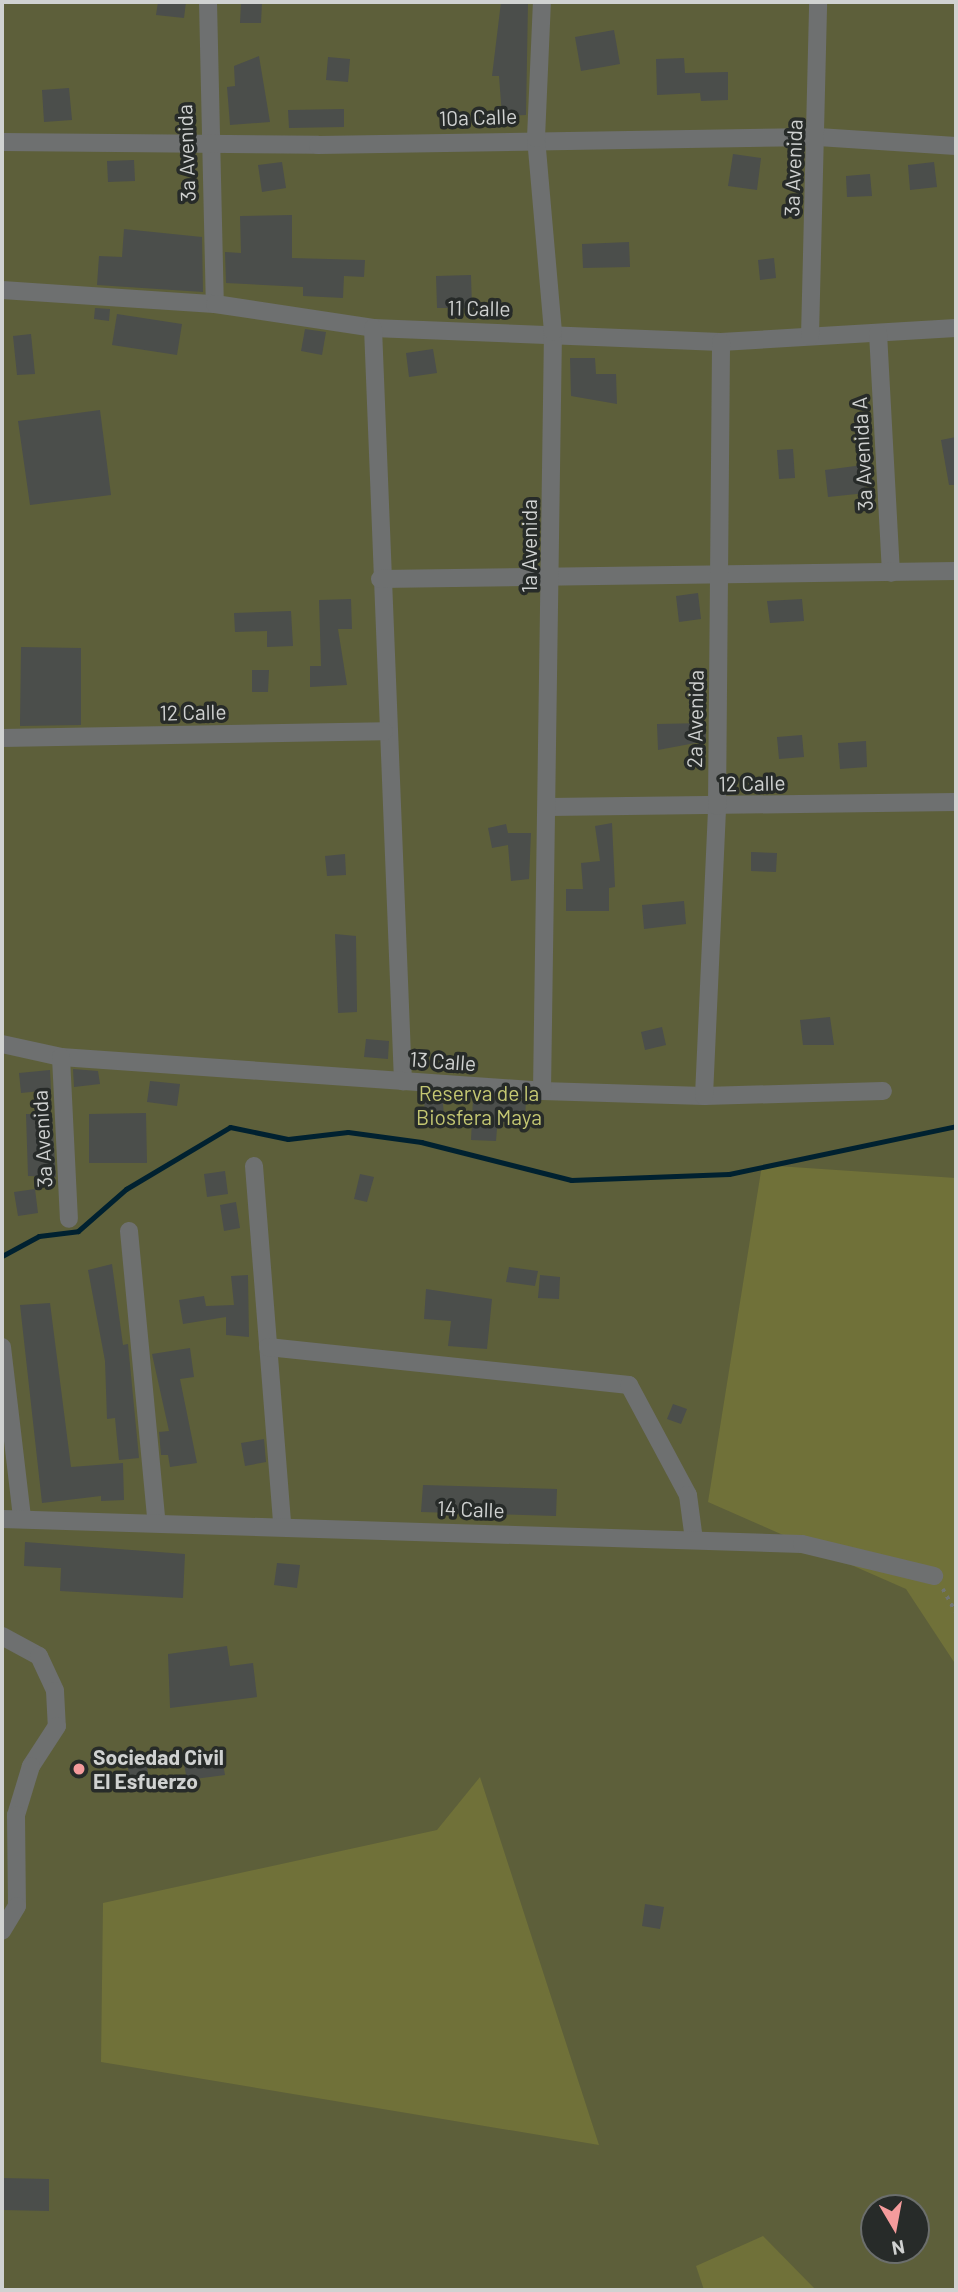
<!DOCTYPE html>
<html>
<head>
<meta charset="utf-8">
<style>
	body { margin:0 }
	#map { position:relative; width:958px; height:2292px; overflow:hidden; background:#313533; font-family:Barlow,sans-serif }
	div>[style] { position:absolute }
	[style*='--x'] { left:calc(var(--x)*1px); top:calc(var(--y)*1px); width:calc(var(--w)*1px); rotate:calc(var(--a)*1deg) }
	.green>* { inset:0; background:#5d5f3a }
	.forest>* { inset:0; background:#707139 }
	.stream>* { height:5px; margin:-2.5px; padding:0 2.5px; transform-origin:2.5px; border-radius:2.5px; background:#002130 }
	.building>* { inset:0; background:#4b4e4b }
	.path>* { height:3.5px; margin-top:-1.75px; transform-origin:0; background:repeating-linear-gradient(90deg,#707472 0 3.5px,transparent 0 8.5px) }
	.minor>* { height:18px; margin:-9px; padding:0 9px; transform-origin:9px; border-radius:9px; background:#6e7070 }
	.dots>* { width:19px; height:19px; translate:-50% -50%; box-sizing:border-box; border:4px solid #272b29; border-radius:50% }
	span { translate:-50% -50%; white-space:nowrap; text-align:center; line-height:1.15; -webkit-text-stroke:7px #272b29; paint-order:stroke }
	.street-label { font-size:21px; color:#d0d2d1 }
	.park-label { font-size:21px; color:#c4c772 }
	.poi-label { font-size:21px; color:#d0d2d1; font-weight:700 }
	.left { translate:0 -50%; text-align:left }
	.frame { position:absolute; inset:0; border:4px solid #d0d2d1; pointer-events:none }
	.north { position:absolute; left:860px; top:2194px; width:70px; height:70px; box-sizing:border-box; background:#272b29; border:2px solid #6b6e6c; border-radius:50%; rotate:170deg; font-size:19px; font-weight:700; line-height:28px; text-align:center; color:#d0d2d1 }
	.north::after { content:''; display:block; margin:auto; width:24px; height:32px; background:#f59b9c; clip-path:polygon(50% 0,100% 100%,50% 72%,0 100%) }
</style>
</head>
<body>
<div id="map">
	<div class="green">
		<div style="clip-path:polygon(evenodd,2px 2px,956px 2px,956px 2290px,2px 2290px,2px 2px,874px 2208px,916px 2208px,916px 2250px,874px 2250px,874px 2208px)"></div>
	</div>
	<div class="forest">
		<div style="clip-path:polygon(762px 1165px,956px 1178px,956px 1665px,906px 1589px,708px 1502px)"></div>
		<div style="clip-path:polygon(480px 1777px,599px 2145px,101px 2062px,103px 1903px,437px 1830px)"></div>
		<div style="clip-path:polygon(763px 2236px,816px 2290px,704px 2290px,696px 2266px)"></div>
	</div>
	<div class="stream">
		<div style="--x:2;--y:1256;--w:42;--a:-28.4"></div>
		<div style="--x:39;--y:1236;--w:39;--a:-7"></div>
		<div style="--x:78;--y:1231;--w:64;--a:-41.2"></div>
		<div style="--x:126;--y:1189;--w:121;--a:-30.8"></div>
		<div style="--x:230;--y:1127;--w:59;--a:11.7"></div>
		<div style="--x:288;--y:1139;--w:60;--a:-6.7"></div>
		<div style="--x:348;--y:1132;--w:74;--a:7.8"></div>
		<div style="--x:421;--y:1142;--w:155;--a:14.2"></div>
		<div style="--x:571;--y:1180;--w:158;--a:-2.2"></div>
		<div style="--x:729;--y:1174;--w:232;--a:-11.9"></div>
	</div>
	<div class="building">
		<div style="clip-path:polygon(158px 2px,186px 2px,184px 18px,156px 15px)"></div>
		<div style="clip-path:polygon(241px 2px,262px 2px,261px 23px,240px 23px)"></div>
		<div style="clip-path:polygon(501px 2px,528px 2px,526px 115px,502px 116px,499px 76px,492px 76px)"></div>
		<div style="clip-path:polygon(614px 30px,620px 64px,581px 71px,575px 37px)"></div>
		<div style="clip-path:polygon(259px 56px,270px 122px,230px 125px,227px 87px,235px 86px,234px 66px)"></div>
		<div style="clip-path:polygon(328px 57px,350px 59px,348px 82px,326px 80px)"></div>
		<div style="clip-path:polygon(684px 58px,685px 73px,728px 72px,728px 100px,701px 101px,700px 93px,657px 95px,656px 59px)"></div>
		<div style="clip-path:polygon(69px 88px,72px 120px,44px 122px,42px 90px)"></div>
		<div style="clip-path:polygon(344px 109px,344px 127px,289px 128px,288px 110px)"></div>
		<div style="clip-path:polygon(733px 154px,761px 158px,757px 190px,728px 186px)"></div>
		<div style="clip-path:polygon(134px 160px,135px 181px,108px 182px,107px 161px)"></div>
		<div style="clip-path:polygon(282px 162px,286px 188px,262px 192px,258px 165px)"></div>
		<div style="clip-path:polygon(934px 162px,937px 187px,910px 190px,908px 165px)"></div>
		<div style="clip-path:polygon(870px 174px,872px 196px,847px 197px,846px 176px)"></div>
		<div style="clip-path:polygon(292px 215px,292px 258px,365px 260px,364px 277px,344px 276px,343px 298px,303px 296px,303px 287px,226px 283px,225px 252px,241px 253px,240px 216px)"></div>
		<div style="clip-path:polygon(124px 229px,202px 237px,203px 292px,97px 285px,99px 256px,122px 257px)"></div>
		<div style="clip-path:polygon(629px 242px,630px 267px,583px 268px,582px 244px)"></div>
		<div style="clip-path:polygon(774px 258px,776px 278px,760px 280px,758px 260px)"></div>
		<div style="clip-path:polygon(471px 275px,472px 308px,437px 308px,436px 276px)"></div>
		<div style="clip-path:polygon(95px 308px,110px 309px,109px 321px,94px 319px)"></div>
		<div style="clip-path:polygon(117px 314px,182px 324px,177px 355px,112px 345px)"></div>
		<div style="clip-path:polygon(305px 329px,326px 332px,322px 355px,301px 351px)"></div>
		<div style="clip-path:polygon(31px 334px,35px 374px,17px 375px,13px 336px)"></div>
		<div style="clip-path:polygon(433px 349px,437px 373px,409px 377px,406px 353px)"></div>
		<div style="clip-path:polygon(570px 358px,595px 358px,596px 374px,616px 374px,617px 404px,571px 396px)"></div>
		<div style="clip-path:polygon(100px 410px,111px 495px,30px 505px,18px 421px)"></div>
		<div style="clip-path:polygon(956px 437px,956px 485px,949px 485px,941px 440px)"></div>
		<div style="clip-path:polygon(793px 449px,795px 478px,779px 479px,777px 450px)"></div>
		<div style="clip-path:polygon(863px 465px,866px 493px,828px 497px,825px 470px)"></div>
		<div style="clip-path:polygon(698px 593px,701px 619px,679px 622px,676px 596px)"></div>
		<div style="clip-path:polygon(351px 599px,352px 629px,338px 629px,347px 685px,310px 687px,310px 666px,321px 666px,319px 600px)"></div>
		<div style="clip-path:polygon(802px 599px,804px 621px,770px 623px,767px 601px)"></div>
		<div style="clip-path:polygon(291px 611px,293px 646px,267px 647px,267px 631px,235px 632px,234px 613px)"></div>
		<div style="clip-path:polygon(21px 647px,81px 648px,81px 725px,20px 726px)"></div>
		<div style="clip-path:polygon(252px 670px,269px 670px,268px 692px,252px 692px)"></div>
		<div style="clip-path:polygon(706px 723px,706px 741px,658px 750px,657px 724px)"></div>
		<div style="clip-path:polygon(802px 735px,804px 757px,779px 759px,777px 737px)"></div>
		<div style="clip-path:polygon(866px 741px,867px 767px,840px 769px,838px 743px)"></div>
		<div style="clip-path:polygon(612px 823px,615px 887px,609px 888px,609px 911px,566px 911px,566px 889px,583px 889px,581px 863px,600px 861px,595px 826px)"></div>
		<div style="clip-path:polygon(506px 824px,508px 833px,531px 833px,529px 879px,511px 881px,508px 845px,492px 848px,488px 828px)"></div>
		<div style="clip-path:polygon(751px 852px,777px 853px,776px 872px,751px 871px)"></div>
		<div style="clip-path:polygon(345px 854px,346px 875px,327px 876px,325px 856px)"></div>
		<div style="clip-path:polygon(684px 901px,686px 924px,644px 929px,642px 905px)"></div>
		<div style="clip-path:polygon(335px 934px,356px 936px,357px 1012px,338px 1013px)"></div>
		<div style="clip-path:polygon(830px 1017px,834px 1045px,803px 1045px,800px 1020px)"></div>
		<div style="clip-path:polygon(662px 1027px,666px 1045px,645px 1050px,641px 1032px)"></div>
		<div style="clip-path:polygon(366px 1039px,389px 1041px,388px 1059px,364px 1057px)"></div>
		<div style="clip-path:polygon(73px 1069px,98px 1071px,100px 1084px,74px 1087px)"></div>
		<div style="clip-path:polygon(50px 1070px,51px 1090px,21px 1093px,19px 1073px)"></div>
		<div style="clip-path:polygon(150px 1081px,180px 1084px,177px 1106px,147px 1102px)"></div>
		<div style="clip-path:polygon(423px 1094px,442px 1095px,445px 1124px,416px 1128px,414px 1112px,425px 1111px)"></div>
		<div style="clip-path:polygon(473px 1098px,526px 1101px,525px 1117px,498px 1116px,496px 1141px,471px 1140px)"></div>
		<div style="clip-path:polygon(146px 1113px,147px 1163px,89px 1163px,89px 1114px)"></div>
		<div style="clip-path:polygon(26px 1114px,52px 1114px,56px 1177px,28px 1176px)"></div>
		<div style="clip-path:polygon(225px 1171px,228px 1194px,207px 1197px,204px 1174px)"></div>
		<div style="clip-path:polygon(360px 1174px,374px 1177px,367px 1202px,354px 1199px)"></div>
		<div style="clip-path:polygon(35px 1189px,38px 1213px,18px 1216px,14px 1192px)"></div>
		<div style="clip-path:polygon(236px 1202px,240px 1228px,224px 1231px,220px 1205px)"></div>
		<div style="clip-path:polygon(112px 1264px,123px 1345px,128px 1344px,139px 1458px,119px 1460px,115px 1418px,107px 1419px,105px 1361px,88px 1270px)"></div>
		<div style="clip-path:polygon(509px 1267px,538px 1271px,535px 1286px,506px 1282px)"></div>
		<div style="clip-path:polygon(248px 1275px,249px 1337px,226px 1335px,226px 1317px,183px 1324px,179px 1300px,204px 1296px,206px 1306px,234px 1305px,231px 1276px)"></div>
		<div style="clip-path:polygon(540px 1275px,560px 1277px,559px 1299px,538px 1298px)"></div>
		<div style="clip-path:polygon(426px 1289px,492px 1299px,487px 1349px,448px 1346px,451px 1321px,424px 1319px)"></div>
		<div style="clip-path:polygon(50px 1303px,71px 1467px,123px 1463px,124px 1500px,101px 1501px,101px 1496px,42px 1503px,20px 1305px)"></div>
		<div style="clip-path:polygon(190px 1348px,194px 1377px,180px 1379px,197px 1463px,170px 1467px,168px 1455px,161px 1455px,159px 1432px,169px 1431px,152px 1354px)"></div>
		<div style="clip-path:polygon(673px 1404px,687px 1409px,681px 1424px,667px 1419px)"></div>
		<div style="clip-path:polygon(264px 1439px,266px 1462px,245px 1466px,241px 1443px)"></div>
		<div style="clip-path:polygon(423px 1485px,557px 1489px,556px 1516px,421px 1512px)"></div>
		<div style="clip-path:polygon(25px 1542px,185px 1554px,183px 1598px,60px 1591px,61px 1568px,24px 1566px)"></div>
		<div style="clip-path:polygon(277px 1563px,300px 1565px,297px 1588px,274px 1585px)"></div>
		<div style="clip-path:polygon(227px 1646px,230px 1666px,253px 1663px,257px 1697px,170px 1708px,168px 1654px)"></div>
		<div style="clip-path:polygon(222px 1758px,225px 1775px,187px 1780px,184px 1764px)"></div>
		<div style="clip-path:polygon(147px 1766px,149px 1781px,130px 1784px,128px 1768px)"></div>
		<div style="clip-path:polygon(645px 1904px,664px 1907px,660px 1929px,642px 1926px)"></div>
		<div style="clip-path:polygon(2px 2178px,49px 2179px,49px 2211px,2px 2210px)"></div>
	</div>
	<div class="path">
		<div style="--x:943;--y:1589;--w:26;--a:61"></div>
	</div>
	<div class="minor">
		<div style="--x:208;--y:2;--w:302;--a:88.7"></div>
		<div style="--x:2;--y:142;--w:316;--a:0.5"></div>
		<div style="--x:318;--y:145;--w:500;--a:-0.92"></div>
		<div style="--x:818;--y:137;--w:138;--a:3.7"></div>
		<div style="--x:2;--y:290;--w:213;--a:3.8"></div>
		<div style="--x:215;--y:304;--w:160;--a:8.6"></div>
		<div style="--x:373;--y:328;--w:348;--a:2.3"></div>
		<div style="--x:721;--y:342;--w:235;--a:-3.4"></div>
		<div style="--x:373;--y:328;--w:754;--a:87.72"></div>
		<div style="--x:878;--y:333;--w:240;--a:86.9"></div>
		<div style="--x:810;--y:336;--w:334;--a:-88.6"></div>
		<div style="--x:380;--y:579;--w:576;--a:-0.8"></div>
		<div style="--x:2;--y:738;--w:382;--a:-1"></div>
		<div style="--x:549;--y:807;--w:407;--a:-0.7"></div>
		<div style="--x:2;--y:1044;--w:60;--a:12.4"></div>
		<div style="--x:61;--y:1057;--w:482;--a:4"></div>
		<div style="--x:542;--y:1091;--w:162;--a:1.8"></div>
		<div style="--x:704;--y:1096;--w:179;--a:-1.6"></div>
		<div style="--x:61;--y:1057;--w:162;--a:87.2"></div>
		<div style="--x:542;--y:1091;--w:759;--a:-89.17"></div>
		<div style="--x:553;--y:332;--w:195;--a:-95"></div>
		<div style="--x:536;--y:138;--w:136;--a:-87.5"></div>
		<div style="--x:704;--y:1096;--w:290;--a:-87.4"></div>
		<div style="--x:717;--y:806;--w:464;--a:-89.5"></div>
		<div style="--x:254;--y:1166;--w:359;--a:85.5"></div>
		<div style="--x:129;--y:1231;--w:289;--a:84.6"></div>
		<div style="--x:2;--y:1347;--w:172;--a:83.3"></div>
		<div style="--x:268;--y:1347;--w:363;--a:6"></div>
		<div style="--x:629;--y:1385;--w:125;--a:61.8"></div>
		<div style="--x:688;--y:1495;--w:45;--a:82.4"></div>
		<div style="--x:2;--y:1519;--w:800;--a:1.79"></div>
		<div style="--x:802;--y:1544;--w:136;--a:13.6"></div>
		<div style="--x:2;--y:1636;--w:42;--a:28.4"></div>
		<div style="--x:39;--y:1656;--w:38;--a:65"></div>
		<div style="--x:55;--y:1691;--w:35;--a:87"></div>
		<div style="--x:57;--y:1726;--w:48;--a:123"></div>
		<div style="--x:31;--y:1766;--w:51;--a:107"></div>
		<div style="--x:16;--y:1815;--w:91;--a:89.4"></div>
		<div style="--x:17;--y:1906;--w:29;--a:121"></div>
	</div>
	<div class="dots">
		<div style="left:79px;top:1769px;background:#f59b9c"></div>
	</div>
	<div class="street-label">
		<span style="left:478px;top:117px;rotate:-2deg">10a Calle</span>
		<span style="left:186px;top:153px;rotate:-92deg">3a Avenida</span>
		<span style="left:793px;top:168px;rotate:-88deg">3a Avenida</span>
		<span style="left:479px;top:308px;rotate:1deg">11 Calle</span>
		<span style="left:862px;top:454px;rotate:-93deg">3a Avenida A</span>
		<span style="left:529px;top:546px;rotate:-90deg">1a Avenida</span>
		<span style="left:193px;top:712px;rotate:-1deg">12 Calle</span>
		<span style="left:695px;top:719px;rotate:-89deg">2a Avenida</span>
		<span style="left:752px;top:783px;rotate:-1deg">12 Calle</span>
		<span style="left:443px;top:1061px;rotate:4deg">13 Calle</span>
		<span style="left:42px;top:1139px;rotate:-93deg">3a Avenida</span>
		<span style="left:471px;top:1509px;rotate:2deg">14 Calle</span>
	</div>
	<div class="park-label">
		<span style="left:479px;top:1105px">Reserva de la<br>Biosfera Maya</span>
	</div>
	<div class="poi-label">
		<span class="left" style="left:93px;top:1769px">Sociedad Civil<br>El Esfuerzo</span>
	</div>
	<div class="frame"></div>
	<div class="north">N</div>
</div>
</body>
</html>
